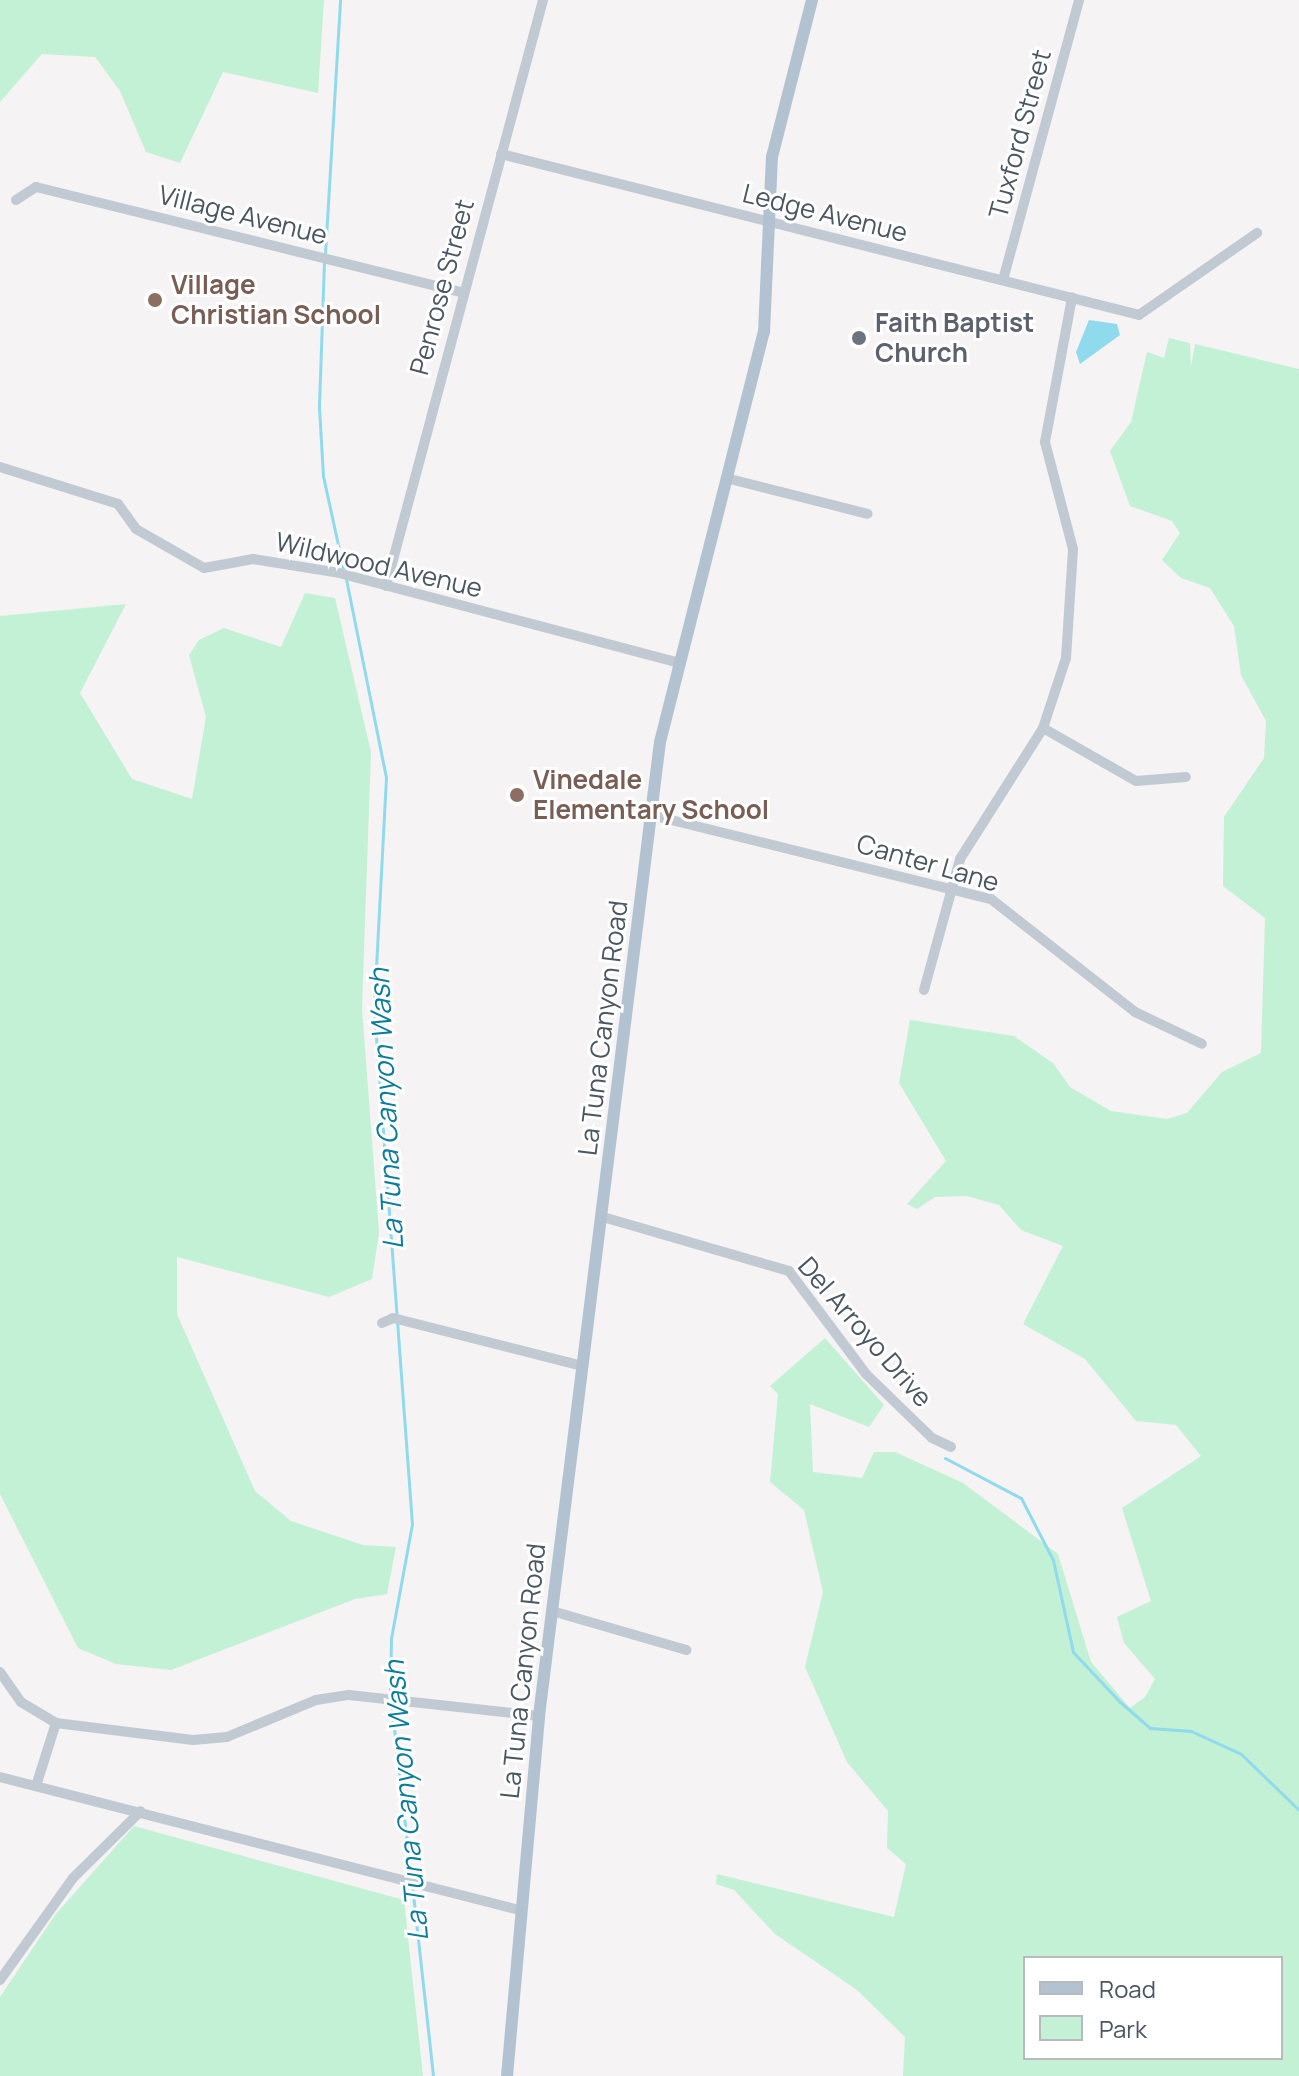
<!DOCTYPE html>
<html>
<head>
<meta charset="utf-8">
<style>
	body { margin:0 }
	#map { position:relative; width:1299px; height:2076px; overflow:hidden; background:#f5f3f3; font-family:Manrope,sans-serif }
	div>[style] { position:absolute }
	[style*='--x'] { left:calc(var(--x)*1px); top:calc(var(--y)*1px); width:calc(var(--w)*1px); rotate:calc(var(--a)*1deg) }
	.green>* { inset:0; background:#c3f1d5 }
	.water>* { inset:0; background:#90daee }
	.stream>* { height:3px; margin:-1.5px; padding:0 1.5px; transform-origin:1.5px; border-radius:1.5px; background:#90daee }
	.minor>* { height:10px; margin:-5px; padding:0 5px; transform-origin:5px; border-radius:5px; background:#c1cad2 }
	.major>* { height:12px; margin:-6px; padding:0 6px; transform-origin:6px; border-radius:6px; background:#b3c2d1 }
	.dots>* { width:22px; height:22px; translate:-50% -50%; box-sizing:border-box; border:4px solid #fff; border-radius:50% }
	span { translate:-50% -50%; white-space:nowrap; text-align:center; line-height:1.15; -webkit-text-stroke:6px #fff; paint-order:stroke }
	.street-label { font-size:26px; color:#4a5661 }
	.education-label { font-size:26px; color:#785e54; font-weight:700 }
	.left { translate:0 -50%; text-align:left }
	.worship-label { font-size:26px; color:#5b616d; font-weight:700 }
	.water-label { font-size:28px; color:#0c7c9b; font-style:italic }
	.legend { position:absolute; left:1023px; top:1956px; width:260px; height:104px; box-sizing:border-box; background:#fff; border:2px solid #b7bbc0; margin:0; padding:10px 14px; list-style:none; font-size:24px; color:#4a5661 }
	.legend li { display:flex; align-items:center; gap:16px; height:40px }
	.legend b { width:40px; border:2px solid #b7bbc0 }
</style>
</head>
<body>
<div id="map">
	<div class="green">
		<div style="clip-path:polygon(0 0,324px 0,318px 93px,223px 72px,180px 163px,146px 152px,120px 91px,95px 57px,42px 54px,0 102px)"></div>
		<div style="clip-path:polygon(evenodd,1169px 338px,1190px 343px,1191px 367px,1195px 344px,1299px 369px,1299px 2076px,903px 2076px,905px 2037px,857px 1990px,775px 1934px,734px 1890px,716px 1884px,717px 1874px,894px 1917px,906px 1864px,887px 1848px,888px 1811px,847px 1762px,805px 1667px,823px 1592px,804px 1510px,770px 1482px,778px 1394px,770px 1386px,825px 1338px,884px 1405px,869px 1427px,810px 1404px,813px 1472px,862px 1478px,874px 1452px,895px 1452px,963px 1483px,1058px 1554px,1091px 1662px,1130px 1708px,1145px 1697px,1155px 1679px,1124px 1643px,1117px 1617px,1151px 1601px,1122px 1508px,1201px 1456px,1176px 1425px,1136px 1421px,1085px 1359px,1023px 1324px,1063px 1246px,1021px 1230px,999px 1205px,967px 1196px,935px 1197px,917px 1209px,907px 1204px,946px 1161px,899px 1083px,910px 1020px,1014px 1036px,1053px 1063px,1070px 1087px,1111px 1111px,1167px 1119px,1187px 1113px,1222px 1072px,1261px 1053px,1265px 918px,1223px 886px,1224px 817px,1264px 758px,1266px 721px,1241px 675px,1234px 626px,1210px 588px,1181px 578px,1162px 560px,1180px 533px,1172px 521px,1130px 506px,1110px 451px,1131px 422px,1147px 352px,1164px 358px,1169px 338px,1025px 1958px,1281px 1958px,1281px 2058px,1025px 2058px,1025px 1958px)"></div>
		<div style="clip-path:polygon(305px 593px,335px 598px,371px 752px,362px 1008px,379px 1233px,372px 1279px,329px 1297px,177px 1257px,177px 1314px,255px 1491px,291px 1521px,363px 1545px,396px 1547px,387px 1594px,355px 1599px,171px 1670px,116px 1664px,78px 1648px,0 1494px,0 616px,126px 604px,80px 693px,132px 779px,192px 799px,206px 717px,189px 655px,199px 640px,224px 628px,281px 647px)"></div>
		<div style="clip-path:polygon(134px 1826px,404px 1900px,423px 2076px,0 2076px,0 1997px,55px 1915px)"></div>
	</div>
	<div class="water">
		<div style="clip-path:polygon(1089px 320px,1117px 324px,1120px 335px,1080px 364px,1076px 352px)"></div>
	</div>
	<div class="stream">
		<div style="--x:325;--y:254;--w:254;--a:-86.6"></div>
		<div style="--x:324;--y:262;--w:145;--a:92"></div>
		<div style="--x:319;--y:407;--w:69;--a:86.7"></div>
		<div style="--x:323;--y:476;--w:98;--a:77.7"></div>
		<div style="--x:346;--y:579;--w:202;--a:78.6"></div>
		<div style="--x:386;--y:777;--w:232;--a:93"></div>
		<div style="--x:374;--y:1009;--w:516;--a:85.78"></div>
		<div style="--x:412;--y:1524;--w:116;--a:100.4"></div>
		<div style="--x:391;--y:1638;--w:57;--a:91"></div>
		<div style="--x:945;--y:1458;--w:86;--a:27.8"></div>
		<div style="--x:1021;--y:1498;--w:70;--a:62.7"></div>
		<div style="--x:1053;--y:1560;--w:94;--a:77.7"></div>
		<div style="--x:1073;--y:1652;--w:67;--a:46.8"></div>
		<div style="--x:1119;--y:1701;--w:41;--a:41.1"></div>
		<div style="--x:1150;--y:1728;--w:41;--a:4.2"></div>
		<div style="--x:1191;--y:1731;--w:55;--a:24.7"></div>
		<div style="--x:1241;--y:1754;--w:81;--a:44"></div>
		<div style="--x:391;--y:1702;--w:177;--a:83.5"></div>
		<div style="--x:412;--y:1885;--w:192;--a:83.7"></div>
	</div>
	<div class="minor">
		<div style="--x:501;--y:154;--w:658;--a:14.16"></div>
		<div style="--x:1139;--y:315;--w:144;--a:-34.8"></div>
		<div style="--x:16;--y:200;--w:24;--a:-33"></div>
		<div style="--x:36;--y:187;--w:440;--a:13.9"></div>
		<div style="--x:1003;--y:280;--w:290;--a:-74.8"></div>
		<div style="--x:0;--y:467;--w:124;--a:17.4"></div>
		<div style="--x:118;--y:504;--w:31;--a:54"></div>
		<div style="--x:136;--y:529;--w:78;--a:29.8"></div>
		<div style="--x:204;--y:568;--w:50;--a:-10.4"></div>
		<div style="--x:253;--y:559;--w:87;--a:9.2"></div>
		<div style="--x:339;--y:573;--w:349;--a:14.8"></div>
		<div style="--x:726;--y:478;--w:146;--a:14.2"></div>
		<div style="--x:386;--y:586;--w:607;--a:-75"></div>
		<div style="--x:1043;--y:728;--w:107;--a:29.7"></div>
		<div style="--x:1136;--y:781;--w:50;--a:-4.6"></div>
		<div style="--x:651;--y:815;--w:350;--a:13.9"></div>
		<div style="--x:991;--y:899;--w:183;--a:38.1"></div>
		<div style="--x:1135;--y:1012;--w:74;--a:25.5"></div>
		<div style="--x:924;--y:990;--w:136;--a:-74.6"></div>
		<div style="--x:960;--y:859;--w:155;--a:-57.6"></div>
		<div style="--x:1043;--y:728;--w:74;--a:-71.8"></div>
		<div style="--x:1066;--y:658;--w:109;--a:-86.3"></div>
		<div style="--x:1073;--y:549;--w:111;--a:-104.7"></div>
		<div style="--x:1045;--y:442;--w:147;--a:-79.4"></div>
		<div style="--x:603;--y:1217;--w:194;--a:16.2"></div>
		<div style="--x:789;--y:1271;--w:129;--a:53.2"></div>
		<div style="--x:866;--y:1374;--w:92;--a:44.1"></div>
		<div style="--x:932;--y:1438;--w:21;--a:25"></div>
		<div style="--x:382;--y:1323;--w:12;--a:-24"></div>
		<div style="--x:393;--y:1318;--w:196;--a:14.2"></div>
		<div style="--x:552;--y:1611;--w:140;--a:16.2"></div>
		<div style="--x:0;--y:1672;--w:37;--a:55"></div>
		<div style="--x:21;--y:1702;--w:41;--a:31"></div>
		<div style="--x:56;--y:1723;--w:138;--a:7.1"></div>
		<div style="--x:193;--y:1740;--w:34;--a:-5"></div>
		<div style="--x:227;--y:1737;--w:96;--a:-22.6"></div>
		<div style="--x:316;--y:1700;--w:33;--a:-9"></div>
		<div style="--x:349;--y:1695;--w:191;--a:6.3"></div>
		<div style="--x:0;--y:1777;--w:536;--a:14.37"></div>
		<div style="--x:36;--y:1786;--w:66;--a:-72.4"></div>
		<div style="--x:0;--y:1980;--w:125;--a:-54.4"></div>
		<div style="--x:73;--y:1878;--w:95;--a:-44.6"></div>
	</div>
	<div class="major">
		<div style="--x:507;--y:2076;--w:361;--a:-84.9"></div>
		<div style="--x:539;--y:1716;--w:981;--a:-82.92"></div>
		<div style="--x:660;--y:742;--w:423;--a:-75.8"></div>
		<div style="--x:764;--y:332;--w:175;--a:-87.4"></div>
		<div style="--x:772;--y:157;--w:162;--a:-75.7"></div>
	</div>
	<div class="dots">
		<div style="left:155px;top:300px;background:#8d6e63"></div>
		<div style="left:859px;top:338px;background:#6b7280"></div>
		<div style="left:517px;top:795px;background:#8d6e63"></div>
	</div>
	<div class="street-label">
		<span style="left:1020px;top:134px;rotate:-75deg">Tuxford Street</span>
		<span style="left:825px;top:213px;rotate:14deg">Ledge Avenue</span>
		<span style="left:243px;top:215px;rotate:14deg">Village Avenue</span>
		<span style="left:442px;top:287px;rotate:-75deg">Penrose Street</span>
		<span style="left:379px;top:565px;rotate:13deg">Wildwood Avenue</span>
		<span style="left:928px;top:863px;rotate:16deg">Canter Lane</span>
		<span style="left:603px;top:1028px;rotate:-83deg">La Tuna Canyon Road</span>
		<span style="left:865px;top:1332px;rotate:49deg">Del Arroyo Drive</span>
		<span style="left:523px;top:1671px;rotate:-84deg">La Tuna Canyon Road</span>
	</div>
	<div class="education-label">
		<span class="left" style="left:171px;top:300px">Village<br>Christian School</span>
		<span class="left" style="left:533px;top:795px">Vinedale<br>Elementary School</span>
	</div>
	<div class="worship-label">
		<span class="left" style="left:875px;top:338px">Faith Baptist<br>Church</span>
	</div>
	<div class="water-label">
		<span style="left:385px;top:1109px;rotate:-93deg">La Tuna Canyon Wash</span>
		<span style="left:405px;top:1801px;rotate:-95deg">La Tuna Canyon Wash</span>
	</div>
	<ul class="legend">
	<li><b style="height:10px;background:#b3c2d1"></b>Road</li>
	<li><b style="height:22px;background:#c3f1d5"></b>Park</li>
	</ul>
</div>
</body>
</html>
